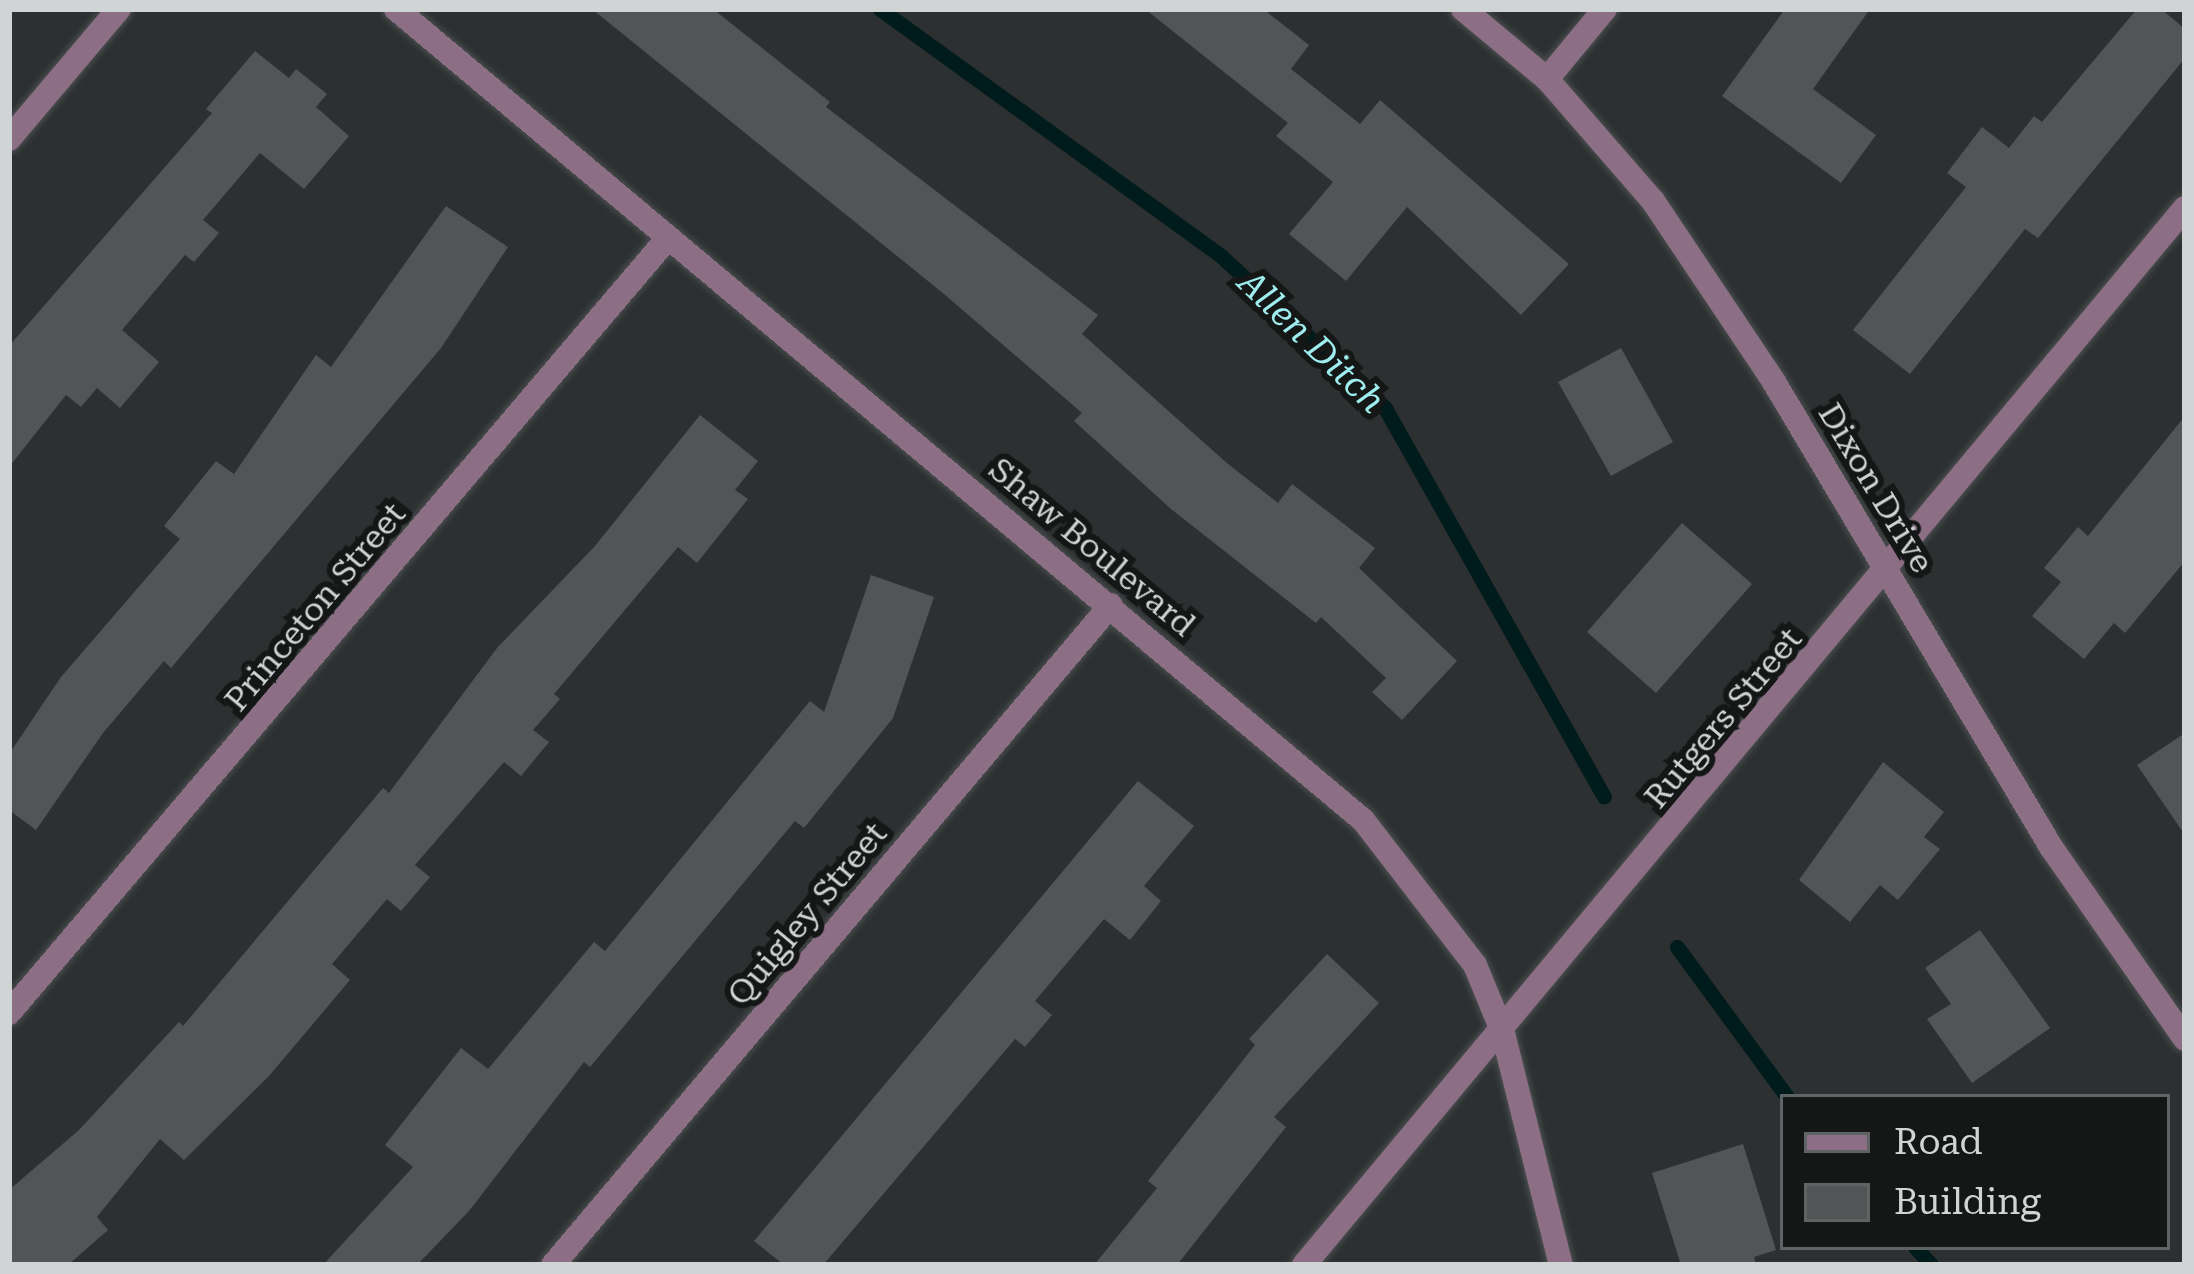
<!DOCTYPE html>
<html>
<head>
<meta charset="utf-8">
<style>
	body { margin:0 }
	#map { position:relative; width:2194px; height:1274px; overflow:hidden; background:#2c3030; font-family:"Roboto Serif",serif }
	div>[style] { position:absolute }
	[style*='--x'] { left:calc(var(--x)*1px); top:calc(var(--y)*1px); width:calc(var(--w)*1px); rotate:calc(var(--a)*1deg) }
	.stream>* { height:15px; margin:-7.5px; padding:0 7.5px; transform-origin:7.5px; border-radius:7.5px; background:#001b1c }
	.building>* { inset:0; background:#515555 }
	.roads { filter:drop-shadow(0 0 3px #4a4e4e) drop-shadow(0 0 3px #4a4e4e) }
	.street>* { height:24px; margin:-12px; padding:0 12px; transform-origin:12px; border-radius:12px; background:#8c6f85 }
	span { translate:-50% -50%; white-space:nowrap; text-align:center; line-height:1.15; -webkit-text-stroke:12px #151717; paint-order:stroke }
	.street-label { font-size:33px; color:#d1d4d4 }
	.water-label { font-size:36px; color:#9eedef; font-style:italic }
	.frame { position:absolute; inset:0; border:12px solid #d1d4d4; pointer-events:none }
	.legend { position:absolute; left:1780px; top:1094px; width:390px; height:156px; box-sizing:border-box; background:#151717; border:3px solid #606363; margin:0; padding:15px 21px; list-style:none; font-size:36px; color:#d1d4d4 }
	.legend li { display:flex; align-items:center; gap:24px; height:60px }
	.legend b { width:60px; border:3px solid #606363 }
</style>
</head>
<body>
<div id="map">
	<div class="stream">
		<div style="--x:880;--y:9;--w:420;--a:35.9"></div>
		<div style="--x:1220;--y:255;--w:225;--a:42.8"></div>
		<div style="--x:1385;--y:408;--w:446;--a:60.6"></div>
		<div style="--x:1677;--y:947;--w:186;--a:53.7"></div>
		<div style="--x:1915;--y:1247;--w:24;--a:48"></div>
	</div>
	<div class="building">
		<div style="clip-path:polygon(592px 9px,713px 9px,830px 102px,826px 107px,1098px 315px,1082px 334px,1228px 464px,1278px 503px,1292px 484px,1375px 548px,1359px 568px,1457px 661px,1402px 720px,1372px 692px,1386px 678px,1321px 617px,1316px 623px,1171px 509px,1074px 421px,1082px 413px,944px 294px)"></div>
		<div style="clip-path:polygon(1145px 9px,1263px 9px,1309px 45px,1291px 69px,1360px 124px,1380px 100px,1569px 264px,1521px 315px,1407px 207px,1346px 281px,1289px 234px,1333px 182px,1276px 136px,1288px 123px)"></div>
		<div style="clip-path:polygon(1785px 9px,1870px 9px,1813px 89px,1876px 135px,1841px 183px,1722px 96px)"></div>
		<div style="clip-path:polygon(2137px 9px,2161px 9px,2185px 29px,2185px 58px,2038px 238px,2025px 229px,1910px 374px,1853px 330px,1966px 187px,1947px 173px,1982px 127px,2009px 148px,2034px 116px,2042px 122px)"></div>
		<div style="clip-path:polygon(255px 51px,289px 78px,296px 69px,327px 94px,316px 107px,349px 136px,304px 189px,260px 153px,203px 220px,219px 233px,194px 262px,185px 255px,122px 330px,159px 362px,120px 408px,97px 388px,81px 407px,66px 395px,9px 467px,9px 346px,212px 113px,206px 109px)"></div>
		<div style="clip-path:polygon(446px 206px,508px 247px,441px 348px,171px 668px,164px 661px,103px 733px,36px 830px,9px 810px,9px 754px,61px 677px,180px 539px,164px 526px,216px 461px,234px 474px,316px 355px,331px 367px)"></div>
		<div style="clip-path:polygon(1621px 348px,1673px 442px,1611px 476px,1558px 382px)"></div>
		<div style="clip-path:polygon(700px 415px,758px 461px,735px 490px,748px 499px,697px 563px,678px 547px,554px 694px,560px 699px,533px 730px,549px 742px,521px 776px,504px 762px,415px 865px,430px 877px,401px 911px,387px 899px,332px 964px,350px 980px,269px 1076px,184px 1160px,160px 1139px,97px 1217px,108px 1230px,68px 1265px,9px 1265px,9px 1190px,79px 1130px,179px 1022px,183px 1026px,383px 788px,389px 793px,497px 648px,595px 546px)"></div>
		<div style="clip-path:polygon(2185px 416px,2185px 561px,2125px 633px,2114px 623px,2084px 659px,2032px 616px,2061px 582px,2044px 568px,2078px 527px,2088px 536px)"></div>
		<div style="clip-path:polygon(1682px 523px,1752px 584px,1656px 693px,1587px 632px)"></div>
		<div style="clip-path:polygon(871px 575px,934px 597px,893px 718px,804px 828px,795px 821px,590px 1067px,584px 1062px,469px 1211px,417px 1265px,323px 1265px,413px 1167px,385px 1145px,461px 1048px,488px 1069px,594px 942px,605px 951px,810px 701px,824px 712px)"></div>
		<div style="clip-path:polygon(2185px 733px,2185px 835px,2137px 765px)"></div>
		<div style="clip-path:polygon(1883px 762px,1944px 812px,1924px 837px,1940px 849px,1898px 900px,1880px 885px,1850px 922px,1799px 880px)"></div>
		<div style="clip-path:polygon(1138px 781px,1194px 826px,1144px 886px,1161px 901px,1130px 940px,1104px 919px,1035px 1001px,1052px 1015px,1025px 1047px,1015px 1039px,823px 1265px,784px 1265px,754px 1241px)"></div>
		<div style="clip-path:polygon(1980px 930px,2050px 1028px,1972px 1083px,1927px 1019px,1951px 1004px,1925px 968px)"></div>
		<div style="clip-path:polygon(1327px 954px,1379px 1003px,1274px 1117px,1286px 1127px,1177px 1265px,1094px 1265px,1157px 1188px,1148px 1181px,1255px 1045px,1249px 1039px)"></div>
		<div style="clip-path:polygon(1743px 1144px,1776px 1250px,1754px 1257px,1756px 1265px,1681px 1265px,1652px 1173px)"></div>
	</div>
	<div class="roads">
		<div class="street">
			<div style="--x:396;--y:9;--w:1262;--a:39.99"></div>
			<div style="--x:1363;--y:820;--w:183;--a:52.3"></div>
			<div style="--x:1475;--y:965;--w:74;--a:67.6"></div>
			<div style="--x:1503;--y:1033;--w:239;--a:76"></div>
			<div style="--x:1463;--y:9;--w:109;--a:39.8"></div>
			<div style="--x:1547;--y:79;--w:162;--a:49"></div>
			<div style="--x:1653;--y:201;--w:218;--a:56.2"></div>
			<div style="--x:1774;--y:382;--w:541;--a:59.22"></div>
			<div style="--x:2051;--y:847;--w:234;--a:55.1"></div>
			<div style="--x:1547;--y:79;--w:91;--a:-50.4"></div>
			<div style="--x:9;--y:139;--w:170;--a:-49.8"></div>
			<div style="--x:9;--y:1013;--w:1016;--a:-49.63"></div>
			<div style="--x:553;--y:1265;--w:864;--a:-49.79"></div>
			<div style="--x:1304;--y:1265;--w:1376;--a:-50.19"></div>
		</div>
	</div>
	<div class="street-label">
		<span style="left:1876px;top:488px;rotate:59deg">Dixon Drive</span>
		<span style="left:1092px;top:547px;rotate:40deg">Shaw Boulevard</span>
		<span style="left:315px;top:607px;rotate:-50deg">Princeton Street</span>
		<span style="left:1723px;top:718px;rotate:-50deg">Rutgers Street</span>
		<span style="left:807px;top:914px;rotate:-50deg">Quigley Street</span>
	</div>
	<div class="water-label">
		<span style="left:1311px;top:342px;rotate:44deg">Allen Ditch</span>
	</div>
	<div class="frame"></div>
	<ul class="legend">
	<li><b style="height:15px;background:#8c6f85"></b>Road</li>
	<li><b style="height:33px;background:#515555"></b>Building</li>
	</ul>
</div>
</body>
</html>
